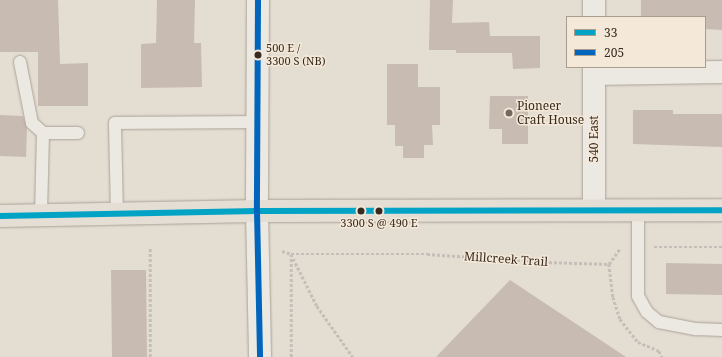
<!DOCTYPE html>
<html>
<head>
<meta charset="utf-8">
<style>
	body { margin:0 }
	#map { position:relative; width:722px; height:357px; overflow:hidden; background:#e4ddd1; font-family:"Noto Serif",serif }
	div>[style] { position:absolute }
	[style*='--x'] { left:calc(var(--x)*1px); top:calc(var(--y)*1px); width:calc(var(--w)*1px); rotate:calc(var(--a)*1deg) }
	.building>* { inset:0; background:#c8bbb2 }
	.path>* { height:2.5px; margin-top:-1.25px; transform-origin:0; background:repeating-linear-gradient(90deg,#c5bfb9 0 3px,transparent 0 5px) }
	.roads { filter:drop-shadow(0 0 1px #aaa299) drop-shadow(0 0 1px #aaa299) }
	.service>* { height:12px; margin:-6px; padding:0 6px; transform-origin:6px; border-radius:6px; background:#ece8e2 }
	.minor>* { height:22px; margin:-11px; padding:0 11px; transform-origin:11px; border-radius:11px; background:#ece8e2 }
	.tertiary>* { height:22px; margin:-11px; padding:0 11px; transform-origin:11px; border-radius:11px; background:#ece8e2 }
	.primary>* { height:22px; margin:-11px; padding:0 11px; transform-origin:11px; border-radius:11px; background:#e4ded4 }
	.bus-1>* { height:6px; margin:-3px; padding:0 3px; transform-origin:3px; border-radius:3px; background:#03a3c5 }
	.bus-2>* { height:6px; margin:-3px; padding:0 3px; transform-origin:3px; border-radius:3px; background:#0065bd }
	.dots>* { width:11px; height:11px; translate:-50% -50%; box-sizing:border-box; border:2px solid #f4e9d8; border-radius:50% }
	span { translate:-50% -50%; white-space:nowrap; text-align:center; line-height:1.15; -webkit-text-stroke:3px #f4e9d8; paint-order:stroke }
	.bus-label { font-size:11px; color:#392a21 }
	.left { translate:0 -50%; text-align:left }
	.poi-label { font-size:12px; color:#392a21 }
	.street-label { font-size:12px; color:#392a21 }
	.legend { position:absolute; left:566px; top:16px; width:140px; height:52px; box-sizing:border-box; background:#f4e9d8; border:1px solid #a99d8f; margin:0; padding:5px 7px; list-style:none; font-size:12px; color:#392a21 }
	.legend li { display:flex; align-items:center; gap:8px; height:20px }
	.legend b { width:20px; border:1px solid #a99d8f }
</style>
</head>
<body>
<div id="map">
	<div class="building">
		<div style="clip-path:polygon(0 0,58px 0,60px 64px,88px 63px,88px 106px,38px 106px,38px 52px,0 52px)"></div>
		<div style="clip-path:polygon(157px 0,195px 0,194px 43px,201px 43px,202px 87px,141px 88px,141px 44px,156px 43px)"></div>
		<div style="clip-path:polygon(430px 0,453px 0,452px 23px,489px 22px,490px 36px,540px 36px,540px 68px,513px 69px,512px 53px,456px 53px,456px 50px,429px 50px)"></div>
		<div style="clip-path:polygon(641px 0,722px 0,722px 30px,705px 29px,705px 17px,641px 17px)"></div>
		<div style="clip-path:polygon(387px 64px,418px 64px,418px 87px,440px 87px,440px 125px,432px 125px,433px 145px,424px 145px,424px 158px,403px 158px,403px 146px,395px 146px,395px 125px,387px 125px)"></div>
		<div style="clip-path:polygon(490px 96px,528px 96px,528px 144px,502px 144px,502px 129px,489px 129px)"></div>
		<div style="clip-path:polygon(633px 110px,673px 110px,673px 114px,722px 114px,722px 147px,633px 144px)"></div>
		<div style="clip-path:polygon(0 115px,23px 116px,27px 128px,26px 157px,0 156px)"></div>
		<div style="clip-path:polygon(666px 263px,722px 264px,722px 295px,666px 294px)"></div>
		<div style="clip-path:polygon(111px 270px,146px 270px,147px 357px,112px 357px)"></div>
		<div style="clip-path:polygon(510px 280px,626px 357px,436px 357px)"></div>
	</div>
	<div class="path">
		<div style="--x:654;--y:247;--w:68;--a:0"></div>
		<div style="--x:282;--y:251;--w:9;--a:18"></div>
		<div style="--x:291;--y:254;--w:136;--a:0"></div>
		<div style="--x:427;--y:254;--w:117;--a:3.9"></div>
		<div style="--x:544;--y:262;--w:65;--a:1.8"></div>
		<div style="--x:609;--y:264;--w:19;--a:-55"></div>
		<div style="--x:291;--y:254;--w:58;--a:63.4"></div>
		<div style="--x:317;--y:306;--w:62;--a:54.8"></div>
		<div style="--x:609;--y:264;--w:33;--a:83"></div>
		<div style="--x:613;--y:297;--w:23;--a:72"></div>
		<div style="--x:620;--y:319;--w:29;--a:52"></div>
		<div style="--x:638;--y:342;--w:23;--a:23"></div>
		<div style="--x:659;--y:351;--w:7;--a:63"></div>
		<div style="--x:150;--y:357;--w:110;--a:-90"></div>
		<div style="--x:291;--y:357;--w:101;--a:-90"></div>
	</div>
	<div class="roads">
		<div class="service">
			<div style="--x:20;--y:62;--w:62;--a:78.9"></div>
			<div style="--x:32;--y:123;--w:15;--a:42"></div>
			<div style="--x:43;--y:133;--w:82;--a:91.4"></div>
			<div style="--x:43;--y:133;--w:35;--a:0"></div>
			<div style="--x:638;--y:211;--w:85;--a:90"></div>
			<div style="--x:638;--y:296;--w:18;--a:61"></div>
			<div style="--x:647;--y:312;--w:16;--a:40"></div>
			<div style="--x:659;--y:322;--w:38;--a:11"></div>
			<div style="--x:696;--y:329;--w:26;--a:2"></div>
			<div style="--x:117;--y:214;--w:91;--a:-91.3"></div>
			<div style="--x:115;--y:123;--w:142;--a:-0.4"></div>
		</div>
		<div class="minor">
			<div style="--x:594;--y:0;--w:17;--a:90"></div>
			<div style="--x:594;--y:74;--w:128;--a:-0.9"></div>
			<div style="--x:594;--y:210;--w:143;--a:-90"></div>
		</div>
		<div class="tertiary">
			<div style="--x:258;--y:0;--w:211;--a:90.3"></div>
			<div style="--x:257;--y:211;--w:146;--a:88.8"></div>
		</div>
		<div class="primary">
			<div style="--x:0;--y:216;--w:257;--a:-1.1"></div>
			<div style="--x:257;--y:211;--w:465;--a:-0.1"></div>
		</div>
	</div>
	<div class="bus-1">
		<div style="--x:0;--y:216;--w:257;--a:-1.1"></div>
		<div style="--x:257;--y:211;--w:465;--a:-0.1"></div>
	</div>
	<div class="bus-2">
		<div style="--x:258;--y:0;--w:211;--a:90.3"></div>
		<div style="--x:257;--y:211;--w:146;--a:88.8"></div>
	</div>
	<div class="dots">
		<div style="left:258px;top:55px;background:#392a21"></div>
		<div style="left:509px;top:113px;background:#75695f"></div>
		<div style="left:361px;top:211px;background:#392a21"></div>
		<div style="left:379px;top:211px;background:#392a21"></div>
	</div>
	<div class="bus-label">
		<span class="left" style="left:266px;top:55px">500 E /<br>3300 S (NB)</span>
		<span style="left:379px;top:223px">3300 S @ 490 E</span>
	</div>
	<div class="poi-label">
		<span class="left" style="left:517px;top:113px">Pioneer<br>Craft House</span>
	</div>
	<div class="street-label">
		<span style="left:594px;top:139px;rotate:-90deg">540 East</span>
		<span style="left:506px;top:259px;rotate:4deg">Millcreek Trail</span>
	</div>
	<ul class="legend">
	<li><b style="height:5px;background:#03a3c5"></b>33</li>
	<li><b style="height:5px;background:#0065bd"></b>205</li>
	</ul>
</div>
</body>
</html>
